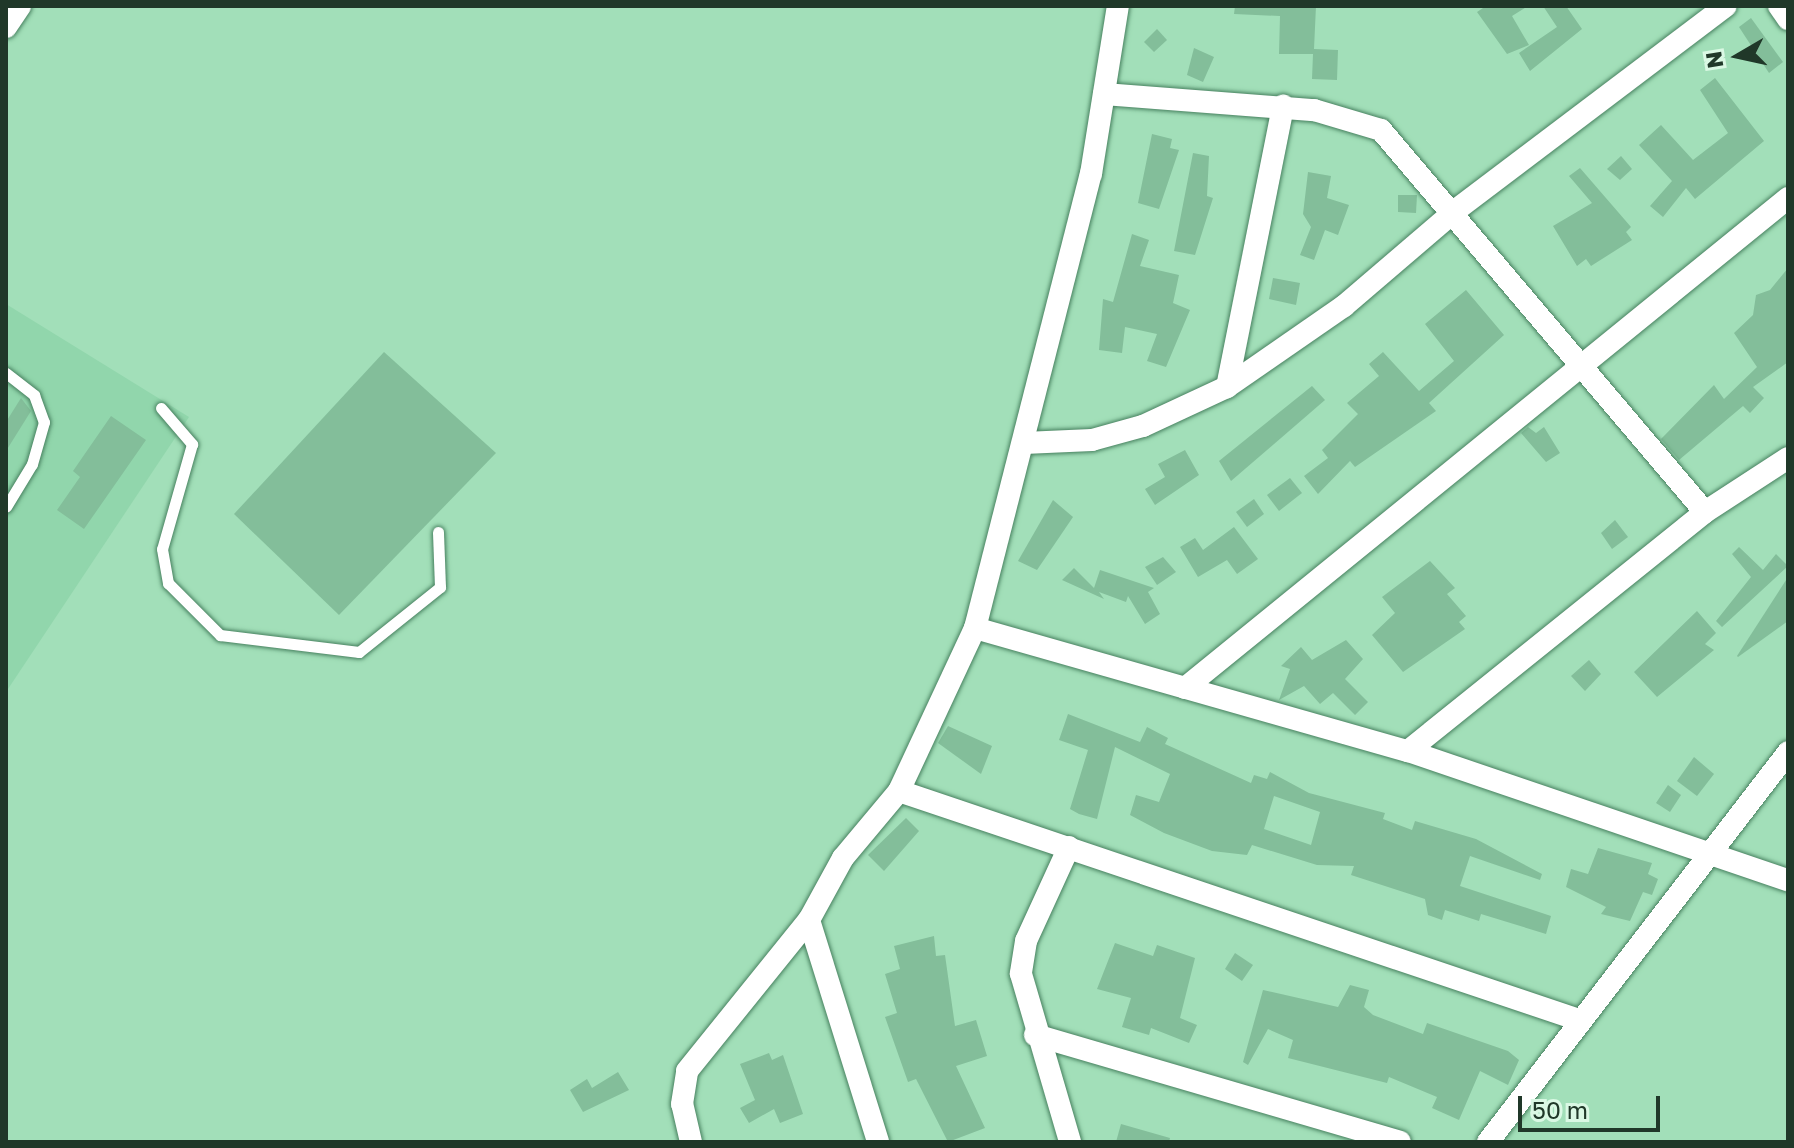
<!DOCTYPE html>
<html>
<head>
<meta charset="utf-8">
<style>
	body { margin:0 }
	#map { position:relative; width:1794px; height:1148px; overflow:hidden; background:#a2dfb9; font-family:"Golos Text",sans-serif }
	div>[style] { position:absolute }
	[style*='--x'] { left:calc(var(--x)*1px); top:calc(var(--y)*1px); width:calc(var(--w)*1px); rotate:calc(var(--a)*1deg) }
	.built>* { inset:0; background:#91d6ac }
	.building>* { inset:0; background:#83be9a }
	.roads { filter:drop-shadow(0 0 2px #47815f) drop-shadow(0 0 2px #47815f) }
	.service>* { height:11px; margin:-5.5px; padding:0 5.5px; transform-origin:5.5px; border-radius:5.5px; background:#fff }
	.minor>* { height:22px; margin:-11px; padding:0 11px; transform-origin:11px; border-radius:11px; background:#fff }
	span { translate:-50% -50%; white-space:nowrap; text-align:center; line-height:1.15; -webkit-text-stroke:6px #daf8e4; paint-order:stroke }
	.frame { position:absolute; inset:0; border:8px solid #203829; pointer-events:none }
	.north { position:absolute; left:1698px; top:16px; width:80px; height:80px; -webkit-text-stroke:6px #daf8e4; paint-order:stroke; rotate:261deg; font-size:22px; font-weight:700; line-height:32px; text-align:center; color:#203829 }
	.north::after { content:''; display:block; margin:auto; width:28px; height:36px; background:#203829; clip-path:polygon(50% 0,100% 100%,50% 72%,0 100%) }
	.scale { position:absolute; left:1518px; top:1096px; width:142px; height:36px; box-sizing:border-box; border:4px solid #203829; border-top:0; padding-left:10px; font-size:24px; line-height:28px; white-space:nowrap; color:#203829; -webkit-text-stroke:6px #daf8e4; paint-order:stroke }
</style>
</head>
<body>
<div id="map">
	<div class="built">
		<div style="clip-path:polygon(6px 304px,189px 417px,6px 692px)"></div>
	</div>
	<div class="building">
		<div style="clip-path:polygon(1235px 6px,1316px 6px,1314px 49px,1338px 50px,1337px 80px,1312px 79px,1313px 54px,1279px 54px,1280px 16px,1234px 14px)"></div>
		<div style="clip-path:polygon(1486px 6px,1528px 6px,1512px 16px,1529px 45px,1507px 54px,1477px 12px)"></div>
		<div style="clip-path:polygon(1543px 6px,1566px 6px,1582px 29px,1530px 71px,1519px 53px,1557px 27px)"></div>
		<div style="clip-path:polygon(1751px 18px,1783px 62px,1769px 73px,1739px 27px)"></div>
		<div style="clip-path:polygon(1157px 29px,1167px 40px,1154px 52px,1144px 42px)"></div>
		<div style="clip-path:polygon(1194px 48px,1214px 57px,1203px 82px,1187px 75px)"></div>
		<div style="clip-path:polygon(1715px 78px,1764px 141px,1695px 199px,1686px 188px,1663px 217px,1650px 206px,1672px 181px,1639px 145px,1661px 125px,1693px 160px,1728px 133px,1700px 90px)"></div>
		<div style="clip-path:polygon(1152px 134px,1172px 139px,1170px 148px,1179px 150px,1159px 209px,1138px 203px)"></div>
		<div style="clip-path:polygon(1193px 153px,1209px 156px,1207px 196px,1213px 198px,1195px 255px,1174px 251px)"></div>
		<div style="clip-path:polygon(1621px 156px,1632px 169px,1620px 180px,1607px 169px)"></div>
		<div style="clip-path:polygon(1580px 168px,1631px 227px,1626px 232px,1632px 240px,1591px 266px,1586px 259px,1577px 266px,1553px 226px,1592px 203px,1569px 176px)"></div>
		<div style="clip-path:polygon(1308px 172px,1331px 176px,1327px 198px,1349px 205px,1338px 235px,1325px 230px,1314px 260px,1300px 255px,1311px 227px,1303px 214px)"></div>
		<div style="clip-path:polygon(1398px 195px,1417px 195px,1416px 213px,1398px 212px)"></div>
		<div style="clip-path:polygon(1132px 234px,1149px 240px,1140px 266px,1179px 275px,1173px 303px,1190px 310px,1166px 367px,1147px 361px,1157px 334px,1125px 327px,1122px 353px,1099px 350px,1103px 299px,1113px 302px)"></div>
		<div style="clip-path:polygon(1788px 268px,1788px 362px,1753px 387px,1764px 398px,1750px 413px,1743px 406px,1679px 460px,1661px 439px,1714px 385px,1724px 399px,1757px 367px,1734px 333px,1753px 315px,1756px 295px,1770px 290px)"></div>
		<div style="clip-path:polygon(1273px 278px,1300px 283px,1296px 305px,1269px 299px)"></div>
		<div style="clip-path:polygon(1466px 290px,1504px 335px,1429px 403px,1436px 411px,1355px 467px,1350px 461px,1318px 494px,1304px 476px,1328px 458px,1322px 450px,1358px 414px,1347px 403px,1379px 376px,1369px 364px,1383px 352px,1419px 391px,1454px 361px,1425px 324px)"></div>
		<div style="clip-path:polygon(384px 352px,496px 453px,339px 615px,234px 514px)"></div>
		<div style="clip-path:polygon(1312px 386px,1325px 400px,1231px 481px,1219px 461px)"></div>
		<div style="clip-path:polygon(21px 398px,31px 411px,6px 451px,6px 422px)"></div>
		<div style="clip-path:polygon(111px 416px,146px 440px,84px 529px,57px 510px,80px 477px,73px 471px)"></div>
		<div style="clip-path:polygon(1528px 427px,1536px 433px,1544px 427px,1560px 453px,1546px 462px,1521px 433px)"></div>
		<div style="clip-path:polygon(1185px 450px,1199px 475px,1155px 505px,1145px 489px,1165px 477px,1158px 464px)"></div>
		<div style="clip-path:polygon(1290px 478px,1302px 493px,1279px 511px,1267px 495px)"></div>
		<div style="clip-path:polygon(1254px 499px,1264px 514px,1247px 527px,1236px 512px)"></div>
		<div style="clip-path:polygon(1053px 500px,1073px 517px,1037px 570px,1018px 561px)"></div>
		<div style="clip-path:polygon(1615px 520px,1628px 537px,1612px 549px,1601px 533px)"></div>
		<div style="clip-path:polygon(1234px 527px,1258px 559px,1237px 574px,1227px 560px,1198px 577px,1180px 547px,1195px 538px,1203px 550px)"></div>
		<div style="clip-path:polygon(1739px 547px,1763px 570px,1776px 554px,1788px 566px,1722px 627px,1716px 621px,1751px 577px,1732px 554px)"></div>
		<div style="clip-path:polygon(1163px 557px,1176px 572px,1157px 585px,1145px 567px)"></div>
		<div style="clip-path:polygon(1430px 561px,1455px 588px,1447px 594px,1466px 616px,1459px 622px,1465px 629px,1403px 672px,1372px 635px,1395px 613px,1382px 597px)"></div>
		<div style="clip-path:polygon(1074px 568px,1094px 588px,1100px 570px,1154px 588px,1148px 592px,1160px 614px,1145px 624px,1128px 596px,1126px 602px,1099px 592px,1104px 599px,1062px 580px)"></div>
		<div style="clip-path:polygon(1788px 577px,1788px 621px,1738px 657px,1737px 656px)"></div>
		<div style="clip-path:polygon(1697px 611px,1716px 633px,1705px 644px,1714px 650px,1657px 697px,1634px 672px)"></div>
		<div style="clip-path:polygon(1346px 640px,1363px 659px,1345px 679px,1368px 702px,1355px 715px,1333px 693px,1320px 704px,1304px 686px,1279px 700px,1290px 669px,1281px 666px,1301px 647px,1312px 660px)"></div>
		<div style="clip-path:polygon(1589px 660px,1601px 674px,1585px 691px,1571px 676px)"></div>
		<div style="clip-path:polygon(evenodd,1068px 714px,1140px 742px,1147px 727px,1168px 738px,1165px 744px,1251px 783px,1254px 775px,1267px 779px,1270px 772px,1309px 793px,1385px 813px,1383px 819px,1412px 830px,1415px 821px,1476px 839px,1542px 874px,1540px 880px,1470px 856px,1460px 886px,1551px 916px,1546px 934px,1481px 914px,1479px 921px,1445px 910px,1442px 920px,1428px 915px,1425px 899px,1351px 875px,1354px 866px,1317px 865px,1252px 845px,1247px 855px,1212px 851px,1164px 833px,1130px 815px,1136px 795px,1159px 802px,1170px 774px,1115px 747px,1097px 819px,1079px 814px,1070px 809px,1088px 750px,1059px 740px,1068px 714px,1274px 796px,1320px 812px,1311px 845px,1264px 829px,1274px 796px)"></div>
		<div style="clip-path:polygon(948px 726px,992px 746px,981px 774px,938px 743px)"></div>
		<div style="clip-path:polygon(1694px 757px,1714px 774px,1697px 796px,1677px 781px)"></div>
		<div style="clip-path:polygon(1668px 785px,1681px 795px,1670px 812px,1656px 803px)"></div>
		<div style="clip-path:polygon(906px 818px,919px 831px,884px 871px,868px 855px)"></div>
		<div style="clip-path:polygon(1598px 848px,1652px 863px,1648px 874px,1658px 879px,1652px 895px,1643px 892px,1630px 921px,1601px 914px,1606px 907px,1566px 887px,1571px 869px,1588px 874px)"></div>
		<div style="clip-path:polygon(934px 936px,936px 956px,945px 955px,955px 1026px,976px 1020px,987px 1056px,956px 1066px,985px 1128px,948px 1142px,916px 1079px,908px 1082px,885px 1017px,897px 1013px,885px 974px,900px 969px,894px 946px)"></div>
		<div style="clip-path:polygon(1115px 943px,1153px 956px,1157px 945px,1195px 958px,1180px 1018px,1197px 1025px,1189px 1043px,1151px 1028px,1149px 1035px,1122px 1027px,1131px 998px,1097px 989px)"></div>
		<div style="clip-path:polygon(1235px 953px,1253px 965px,1242px 981px,1225px 969px)"></div>
		<div style="clip-path:polygon(1350px 985px,1369px 990px,1364px 1007px,1373px 1015px,1423px 1034px,1427px 1023px,1508px 1051px,1519px 1060px,1508px 1085px,1480px 1071px,1459px 1120px,1432px 1108px,1437px 1097px,1389px 1077px,1387px 1083px,1288px 1058px,1293px 1040px,1268px 1029px,1248px 1065px,1243px 1062px,1263px 990px,1338px 1007px)"></div>
		<div style="clip-path:polygon(769px 1053px,772px 1060px,783px 1055px,803px 1114px,780px 1123px,774px 1109px,749px 1123px,740px 1108px,755px 1100px,740px 1064px)"></div>
		<div style="clip-path:polygon(618px 1072px,629px 1090px,583px 1112px,570px 1090px,587px 1079px,592px 1088px)"></div>
		<div style="clip-path:polygon(1121px 1124px,1170px 1138px,1169px 1142px,1116px 1142px)"></div>
	</div>
	<div class="roads">
		<div class="service">
			<div style="--x:6;--y:373;--w:36;--a:38"></div>
			<div style="--x:34;--y:395;--w:29;--a:70"></div>
			<div style="--x:44;--y:422;--w:44;--a:105.9"></div>
			<div style="--x:32;--y:464;--w:50;--a:121.2"></div>
			<div style="--x:161;--y:408;--w:48;--a:49.3"></div>
			<div style="--x:192;--y:444;--w:109;--a:105.9"></div>
			<div style="--x:162;--y:549;--w:35;--a:80"></div>
			<div style="--x:168;--y:583;--w:74;--a:45"></div>
			<div style="--x:220;--y:635;--w:140;--a:7"></div>
			<div style="--x:359;--y:652;--w:104;--a:-38.7"></div>
			<div style="--x:440;--y:587;--w:55;--a:-92.1"></div>
		</div>
		<div class="minor">
			<div style="--x:1779;--y:6;--w:16;--a:55"></div>
			<div style="--x:6;--y:27;--w:25;--a:-56"></div>
			<div style="--x:1104;--y:94;--w:211;--a:4.4"></div>
			<div style="--x:1314;--y:110;--w:70;--a:16.6"></div>
			<div style="--x:1381;--y:130;--w:501;--a:49.7"></div>
			<div style="--x:1227;--y:387;--w:287;--a:-78.7"></div>
			<div style="--x:1024;--y:443;--w:68;--a:-2.5"></div>
			<div style="--x:1092;--y:440;--w:53;--a:-15.4"></div>
			<div style="--x:1143;--y:426;--w:93;--a:-24.9"></div>
			<div style="--x:1227;--y:387;--w:142;--a:-34.7"></div>
			<div style="--x:1344;--y:306;--w:148;--a:-40.6"></div>
			<div style="--x:1456;--y:210;--w:338;--a:-37.1"></div>
			<div style="--x:975;--y:628;--w:450;--a:15.9"></div>
			<div style="--x:1408;--y:751;--w:401;--a:18.8"></div>
			<div style="--x:1185;--y:688;--w:777;--a:-39.1"></div>
			<div style="--x:1408;--y:751;--w:381;--a:-38.8"></div>
			<div style="--x:1705;--y:512;--w:99;--a:-33"></div>
			<div style="--x:899;--y:791;--w:718;--a:18.61"></div>
			<div style="--x:1069;--y:847;--w:103;--a:114.6"></div>
			<div style="--x:1026;--y:941;--w:33;--a:99"></div>
			<div style="--x:1021;--y:974;--w:175;--a:73.7"></div>
			<div style="--x:809;--y:920;--w:232;--a:72.7"></div>
			<div style="--x:1035;--y:1035;--w:380;--a:16.3"></div>
			<div style="--x:691;--y:1142;--w:39;--a:-103"></div>
			<div style="--x:682;--y:1104;--w:33;--a:-81"></div>
			<div style="--x:687;--y:1071;--w:194;--a:-51.1"></div>
			<div style="--x:809;--y:920;--w:71;--a:-61.3"></div>
			<div style="--x:843;--y:858;--w:87;--a:-50.1"></div>
			<div style="--x:899;--y:791;--w:180;--a:-65"></div>
			<div style="--x:975;--y:628;--w:469;--a:-75.7"></div>
			<div style="--x:1091;--y:174;--w:170;--a:-80.9"></div>
			<div style="--x:1488;--y:1142;--w:492;--a:-52.4"></div>
		</div>
	</div>
	<div class="frame"></div>
	<div class="north">N</div>
	<div class="scale">50 m</div>
</div>
</body>
</html>
